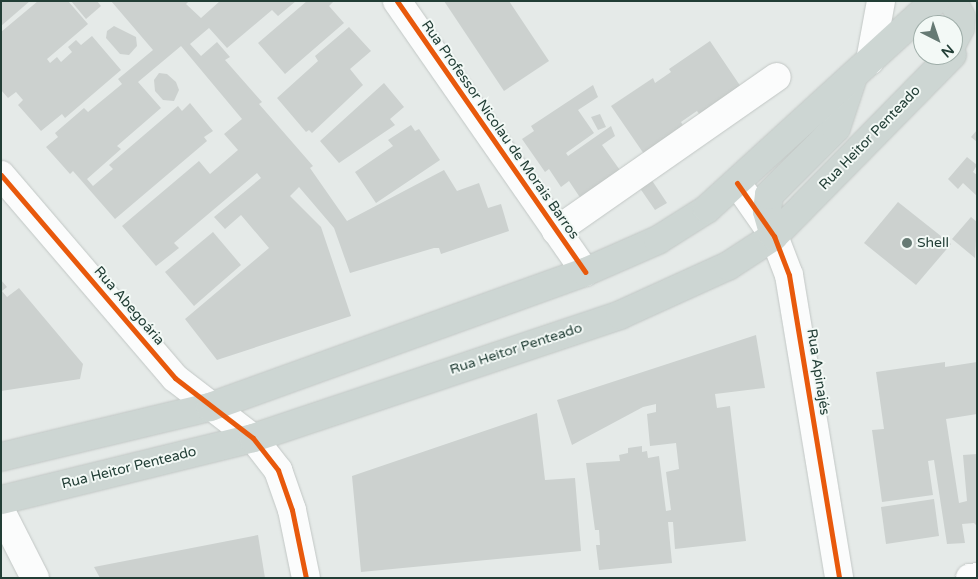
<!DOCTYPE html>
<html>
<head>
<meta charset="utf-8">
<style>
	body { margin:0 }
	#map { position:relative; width:978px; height:579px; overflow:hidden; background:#e5eae8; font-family:"Varela Round",sans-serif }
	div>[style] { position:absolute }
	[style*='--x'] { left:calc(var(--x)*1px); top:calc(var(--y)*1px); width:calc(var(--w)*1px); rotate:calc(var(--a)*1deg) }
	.building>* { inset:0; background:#ccd1cf }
	.roads { filter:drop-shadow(0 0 1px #c2c7c5) drop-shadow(0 0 1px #c2c7c5) }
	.minor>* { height:28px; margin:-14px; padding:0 14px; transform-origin:14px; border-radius:14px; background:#fbfcfc }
	.major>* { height:28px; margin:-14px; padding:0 14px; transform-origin:14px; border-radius:14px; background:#cdd6d3 }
	.cycleway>* { height:5px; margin:-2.5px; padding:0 2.5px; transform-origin:2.5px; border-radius:2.5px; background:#e8590c }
	.dots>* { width:14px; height:14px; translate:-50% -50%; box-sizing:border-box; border:2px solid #f3f9f6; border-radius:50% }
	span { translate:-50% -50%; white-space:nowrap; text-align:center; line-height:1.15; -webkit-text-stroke:4px #f3f9f6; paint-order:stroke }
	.street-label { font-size:14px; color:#223e36 }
	.poi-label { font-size:14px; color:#223e36 }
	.left { translate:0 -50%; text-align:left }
	.frame { position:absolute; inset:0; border:2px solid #223e36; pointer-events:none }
	.north { position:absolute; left:913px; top:15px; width:50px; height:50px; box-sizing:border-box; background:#f3f9f6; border:1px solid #9faea9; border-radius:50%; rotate:139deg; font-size:14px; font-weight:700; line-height:20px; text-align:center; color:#223e36 }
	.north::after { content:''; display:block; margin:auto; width:18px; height:22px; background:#667a74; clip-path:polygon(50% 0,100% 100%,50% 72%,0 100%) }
</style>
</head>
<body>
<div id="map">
	<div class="building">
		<div style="clip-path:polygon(1px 1px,30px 1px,1px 26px)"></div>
		<div style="clip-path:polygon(38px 1px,68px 1px,88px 24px,47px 59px,50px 63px,57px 57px,61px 62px,72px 52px,68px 47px,76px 40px,81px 45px,92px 36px,121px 70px,65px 118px,62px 114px,41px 131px,18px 105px,23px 100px,16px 92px,8px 98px,1px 90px,1px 32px)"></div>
		<div style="clip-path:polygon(71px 1px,97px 1px,101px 6px,86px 19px)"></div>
		<div style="clip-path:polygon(111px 1px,189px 1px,186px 4px,201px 18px,220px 1px,296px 1px,278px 16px,272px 10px,227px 48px,209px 28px,190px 44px,201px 56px,217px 42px,230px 57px,225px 60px,262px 102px,259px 104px,313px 166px,310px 168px,347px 221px,444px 170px,457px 191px,479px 183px,488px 208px,501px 204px,509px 231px,441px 254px,439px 248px,434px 248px,350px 273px,334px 228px,299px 187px,290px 196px,321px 227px,351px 316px,217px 360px,185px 319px,269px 248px,241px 215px,225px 229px,214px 217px,261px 178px,257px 173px,174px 243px,179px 248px,156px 266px,122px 226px,199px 161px,210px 174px,238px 150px,224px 134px,242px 119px,181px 46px,138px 82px,161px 108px,117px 146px,121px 149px,87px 179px,93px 186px,113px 169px,109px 165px,178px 106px,182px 111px,190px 103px,213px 131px,204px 137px,207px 141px,115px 219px,73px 171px,70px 174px,46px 147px,58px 137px,55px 133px,84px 108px,88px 112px,122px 84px,118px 79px,153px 50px)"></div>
		<div style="clip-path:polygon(307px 1px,334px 1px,329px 6px,344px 23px,285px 74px,258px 43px)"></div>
		<div style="clip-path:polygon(444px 1px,509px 1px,549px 61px,504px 91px)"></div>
		<div style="clip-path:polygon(114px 26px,136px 37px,137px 46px,129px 55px,120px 54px,106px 38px,107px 31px)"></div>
		<div style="clip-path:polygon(349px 27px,371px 51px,350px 69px,363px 85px,312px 133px,309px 130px,306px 132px,277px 98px,318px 61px,315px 56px)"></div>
		<div style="clip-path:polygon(710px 41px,741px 87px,700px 115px,697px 111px,694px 113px,681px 122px,684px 127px,644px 154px,611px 106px,653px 78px,655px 83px,671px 72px,669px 69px)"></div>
		<div style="clip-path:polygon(159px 73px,167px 74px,176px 82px,179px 90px,174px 101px,163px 100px,155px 91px,154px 80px)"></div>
		<div style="clip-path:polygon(384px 83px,404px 107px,390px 119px,395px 125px,339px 163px,320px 141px)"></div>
		<div style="clip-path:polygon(593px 85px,598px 97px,578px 110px,594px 133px,566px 153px,568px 156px,611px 126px,615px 136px,602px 145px,622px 173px,581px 199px,569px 181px,561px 187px,549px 169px,545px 172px,522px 139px,534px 131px,531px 126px)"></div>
		<div style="clip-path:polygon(600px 114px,606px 127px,598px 130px,591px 117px)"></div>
		<div style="clip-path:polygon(411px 125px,415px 131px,419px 129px,440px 160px,376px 203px,355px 172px,393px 146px,388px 140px)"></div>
		<div style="clip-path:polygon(977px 130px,977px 142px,971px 137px)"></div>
		<div style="clip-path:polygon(967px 157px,977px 165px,973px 172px,977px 175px,977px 196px,963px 183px,958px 189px,948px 179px)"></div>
		<div style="clip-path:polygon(649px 176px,667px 203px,655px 210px,637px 184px)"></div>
		<div style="clip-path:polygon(898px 202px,951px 244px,916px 285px,864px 243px)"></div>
		<div style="clip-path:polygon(971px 217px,977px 222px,975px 258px,952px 239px)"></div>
		<div style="clip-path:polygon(213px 232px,241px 265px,194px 306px,165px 272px)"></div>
		<div style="clip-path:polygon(1px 280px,7px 287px,2px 291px,7px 297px,19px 288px,83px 364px,80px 379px,1px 391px)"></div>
		<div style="clip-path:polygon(756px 335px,765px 388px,715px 394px,717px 408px,730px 406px,746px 541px,675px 549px,673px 522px,668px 522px,672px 563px,599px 570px,596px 545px,600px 545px,599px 530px,595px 530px,586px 463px,620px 461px,619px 455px,628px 453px,628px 448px,642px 446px,642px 452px,647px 451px,648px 458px,659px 456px,666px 511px,671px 510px,666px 472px,679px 469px,676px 443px,650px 446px,647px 414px,656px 412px,656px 404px,643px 407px,572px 445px,557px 400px)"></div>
		<div style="clip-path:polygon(945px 362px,945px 367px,977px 362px,977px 414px,946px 419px,959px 503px,967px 501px,963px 455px,977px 454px,977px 526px,974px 523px,962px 524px,965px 543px,947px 544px,934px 460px,928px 461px,933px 495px,882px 502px,872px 430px,884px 429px,876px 372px)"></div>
		<div style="clip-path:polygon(537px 413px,545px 480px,575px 478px,581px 551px,361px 572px,352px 476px)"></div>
		<div style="clip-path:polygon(934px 499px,939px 536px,886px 544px,881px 507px)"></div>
		<div style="clip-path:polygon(258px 535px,265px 578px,100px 578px,94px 567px)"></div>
	</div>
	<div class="roads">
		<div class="minor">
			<div style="--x:397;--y:1;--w:330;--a:55.2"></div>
			<div style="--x:870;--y:61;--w:61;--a:-79.6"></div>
			<div style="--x:1;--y:175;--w:267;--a:49.4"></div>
			<div style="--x:175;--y:378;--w:98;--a:37.6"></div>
			<div style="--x:253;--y:438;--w:41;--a:52"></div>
			<div style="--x:278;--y:470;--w:42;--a:70.7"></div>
			<div style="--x:292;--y:510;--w:69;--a:78.4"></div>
			<div style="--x:737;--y:183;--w:65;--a:55.1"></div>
			<div style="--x:774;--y:236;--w:42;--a:69"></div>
			<div style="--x:789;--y:275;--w:307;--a:80.6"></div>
			<div style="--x:556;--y:231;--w:269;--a:-34.9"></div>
			<div style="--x:1;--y:511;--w:75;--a:63.1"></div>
			<div style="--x:970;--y:578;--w:7;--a:-8"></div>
		</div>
		<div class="major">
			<div style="--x:953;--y:42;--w:16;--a:-63"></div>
			<div style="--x:960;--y:28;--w:11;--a:-85"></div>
			<div style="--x:961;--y:17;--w:18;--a:-117"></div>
			<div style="--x:774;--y:236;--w:26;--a:-106"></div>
			<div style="--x:767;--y:211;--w:16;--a:-83"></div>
			<div style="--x:769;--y:195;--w:95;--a:-45"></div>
			<div style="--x:836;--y:128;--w:54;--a:-71.6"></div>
			<div style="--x:1;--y:457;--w:215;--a:-13.5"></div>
			<div style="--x:210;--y:407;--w:399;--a:-19.8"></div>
			<div style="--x:585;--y:272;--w:80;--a:-23.7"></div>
			<div style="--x:658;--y:240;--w:58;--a:-32.3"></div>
			<div style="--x:707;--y:209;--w:309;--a:-42.4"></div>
			<div style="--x:1;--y:500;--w:260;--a:-13.8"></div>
			<div style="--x:253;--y:438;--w:387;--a:-18.5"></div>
			<div style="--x:620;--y:315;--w:119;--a:-24.4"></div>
			<div style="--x:728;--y:266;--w:55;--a:-33.1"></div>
			<div style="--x:774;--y:236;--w:254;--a:-45.5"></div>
		</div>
	</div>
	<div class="cycleway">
		<div style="--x:397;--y:1;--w:330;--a:55.2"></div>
		<div style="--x:1;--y:175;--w:267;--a:49.4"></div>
		<div style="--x:175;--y:378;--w:98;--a:37.6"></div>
		<div style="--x:253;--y:438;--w:41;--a:52"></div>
		<div style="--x:278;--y:470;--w:42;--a:70.7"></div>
		<div style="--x:292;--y:510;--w:69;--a:78.4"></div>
		<div style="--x:737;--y:183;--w:65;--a:55.1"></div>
		<div style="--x:774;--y:236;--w:42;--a:69"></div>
		<div style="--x:789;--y:275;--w:307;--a:80.6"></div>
	</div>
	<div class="dots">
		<div style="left:907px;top:243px;background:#667a74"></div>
	</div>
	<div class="street-label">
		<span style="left:500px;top:130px;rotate:55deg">Rua Professor Nicolau de Morais Barros</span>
		<span style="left:870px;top:138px;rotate:-46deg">Rua Heitor Penteado</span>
		<span style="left:129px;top:306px;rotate:49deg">Rua Abegoária</span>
		<span style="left:516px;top:349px;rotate:-18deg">Rua Heitor Penteado</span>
		<span style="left:818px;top:372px;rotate:81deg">Rua Apinajés</span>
		<span style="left:129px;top:468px;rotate:-14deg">Rua Heitor Penteado</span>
	</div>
	<div class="poi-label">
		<span class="left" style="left:917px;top:243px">Shell</span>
	</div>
	<div class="frame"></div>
	<div class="north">N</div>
</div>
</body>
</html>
